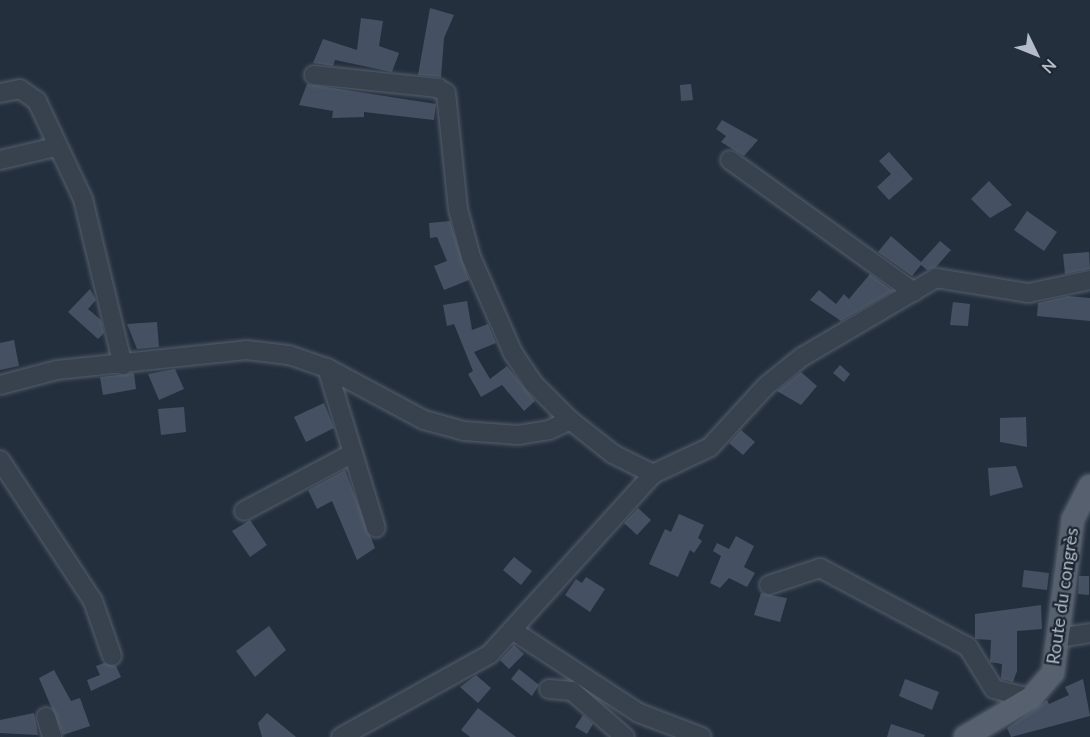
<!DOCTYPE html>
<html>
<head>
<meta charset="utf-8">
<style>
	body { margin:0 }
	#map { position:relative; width:1090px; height:737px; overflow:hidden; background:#242f3e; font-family:Lato,sans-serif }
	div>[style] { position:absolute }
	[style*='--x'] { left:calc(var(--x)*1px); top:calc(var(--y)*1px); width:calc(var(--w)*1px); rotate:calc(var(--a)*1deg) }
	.building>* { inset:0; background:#455162 }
	.roads { filter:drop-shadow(0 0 2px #565f6c) drop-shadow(0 0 2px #565f6c) }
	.minor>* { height:18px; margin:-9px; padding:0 9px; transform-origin:9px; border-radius:9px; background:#38414e }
	.major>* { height:22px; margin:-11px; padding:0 11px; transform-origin:11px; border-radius:11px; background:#56606e }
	span { translate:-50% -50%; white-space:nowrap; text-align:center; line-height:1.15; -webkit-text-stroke:4.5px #1d2633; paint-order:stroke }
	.street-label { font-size:18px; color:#b4bcc9 }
	.north { position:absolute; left:1006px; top:24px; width:60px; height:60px; -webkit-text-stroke:4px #1d2633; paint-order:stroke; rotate:133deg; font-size:16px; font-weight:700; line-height:24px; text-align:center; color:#b4bcc9 }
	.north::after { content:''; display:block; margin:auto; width:21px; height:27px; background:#b4bcc9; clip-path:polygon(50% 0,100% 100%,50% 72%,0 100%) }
</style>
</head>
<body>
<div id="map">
	<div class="building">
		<div style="clip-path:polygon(430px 8px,454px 15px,444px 38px,441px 77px,418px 75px)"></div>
		<div style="clip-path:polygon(361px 18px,383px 21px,379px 46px,399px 53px,392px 72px,335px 60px,333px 66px,313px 63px,323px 39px,357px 50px)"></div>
		<div style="clip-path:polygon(307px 84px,436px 104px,434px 120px,364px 112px,364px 117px,332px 118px,333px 111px,299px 105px)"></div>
		<div style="clip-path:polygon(691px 84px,693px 100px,681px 101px,680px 85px)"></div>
		<div style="clip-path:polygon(722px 120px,758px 140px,744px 156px,721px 142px,726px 136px,716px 129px)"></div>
		<div style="clip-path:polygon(889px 152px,913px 179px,889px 200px,877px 187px,891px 174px,879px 161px)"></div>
		<div style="clip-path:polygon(989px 181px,1012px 205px,990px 218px,971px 199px)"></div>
		<div style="clip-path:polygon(1027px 211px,1057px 232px,1044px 251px,1014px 230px)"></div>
		<div style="clip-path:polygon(450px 221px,469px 280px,444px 290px,434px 266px,447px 261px,437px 237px,430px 238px,429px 223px)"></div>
		<div style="clip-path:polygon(891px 236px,921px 262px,940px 241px,951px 250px,936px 267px,927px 270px,921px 265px,912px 276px,878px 252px)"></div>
		<div style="clip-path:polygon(1089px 252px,1090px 269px,1065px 274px,1063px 254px)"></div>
		<div style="clip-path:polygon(870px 274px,893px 291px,841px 321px,810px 300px,819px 290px,836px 304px,844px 294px,849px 299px)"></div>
		<div style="clip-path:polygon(90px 289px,96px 300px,88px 309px,101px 320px,104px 333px,98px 339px,68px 312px)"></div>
		<div style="clip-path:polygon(1068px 296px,1090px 298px,1090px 321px,1037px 316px,1038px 303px)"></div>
		<div style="clip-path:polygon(467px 301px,472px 330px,488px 324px,496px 343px,474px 352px,490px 379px,507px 366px,535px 401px,524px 411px,502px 385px,481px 397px,468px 374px,473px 371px,454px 324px,447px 326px,443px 305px)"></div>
		<div style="clip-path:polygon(953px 302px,970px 304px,968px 326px,950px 325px)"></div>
		<div style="clip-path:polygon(157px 322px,159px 347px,137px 349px,127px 324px)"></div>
		<div style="clip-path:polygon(14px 340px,19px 366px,0 370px,0 343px)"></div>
		<div style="clip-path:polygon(840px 365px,850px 374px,844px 382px,833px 373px)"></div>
		<div style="clip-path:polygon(175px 369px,184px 389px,159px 400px,148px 374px)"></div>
		<div style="clip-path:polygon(801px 372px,817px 386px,801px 405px,777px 391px)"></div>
		<div style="clip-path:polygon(134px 373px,136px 389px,103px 395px,100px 377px)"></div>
		<div style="clip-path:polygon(324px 403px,334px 428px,306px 442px,294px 417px)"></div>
		<div style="clip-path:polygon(184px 407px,186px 432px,161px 435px,158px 409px)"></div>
		<div style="clip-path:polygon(1026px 417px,1027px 447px,1000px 442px,1000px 418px)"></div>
		<div style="clip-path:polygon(741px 430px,755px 442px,743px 455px,729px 443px)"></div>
		<div style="clip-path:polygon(1016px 466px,1023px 487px,990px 496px,988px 468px)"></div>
		<div style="clip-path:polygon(345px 470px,375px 548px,357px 560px,332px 501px,317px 509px,308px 490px)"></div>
		<div style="clip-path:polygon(638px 508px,651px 520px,637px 535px,624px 523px)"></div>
		<div style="clip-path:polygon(679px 514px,704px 525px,698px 538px,702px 541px,694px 553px,690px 550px,678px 577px,649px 564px,665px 529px,671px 532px)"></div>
		<div style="clip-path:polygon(250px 520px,267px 545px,250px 557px,232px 531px)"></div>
		<div style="clip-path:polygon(736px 536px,754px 546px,744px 567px,755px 573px,747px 587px,729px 578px,720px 588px,710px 583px,721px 556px,713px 551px,717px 543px,729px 549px)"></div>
		<div style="clip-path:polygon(514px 557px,532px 571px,521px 585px,503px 570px)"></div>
		<div style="clip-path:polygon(1024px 570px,1049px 573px,1047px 590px,1022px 587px)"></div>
		<div style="clip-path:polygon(1079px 576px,1089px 576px,1089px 595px,1078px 594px)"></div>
		<div style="clip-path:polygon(586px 577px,605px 589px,590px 612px,565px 595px,576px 579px,582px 583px)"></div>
		<div style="clip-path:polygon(761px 593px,787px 598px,780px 622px,754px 615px)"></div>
		<div style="clip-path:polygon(1041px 605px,1042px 629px,1017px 631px,1017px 671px,1013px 682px,1001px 679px,1002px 664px,990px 662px,991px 640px,975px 639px,975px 614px)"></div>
		<div style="clip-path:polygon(269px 626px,286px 650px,255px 677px,236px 651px)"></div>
		<div style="clip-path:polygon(514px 645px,524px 654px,509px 669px,500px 660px)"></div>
		<div style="clip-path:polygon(104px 663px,116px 666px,121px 677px,91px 691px,87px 680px,100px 675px,96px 666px)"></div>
		<div style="clip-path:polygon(519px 669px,539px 685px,532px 696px,511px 679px)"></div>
		<div style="clip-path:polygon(54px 670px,71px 701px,80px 698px,90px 726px,63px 735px,39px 678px)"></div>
		<div style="clip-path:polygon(476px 675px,491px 688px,478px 703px,460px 687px)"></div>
		<div style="clip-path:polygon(905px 679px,939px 692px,932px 710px,899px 696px)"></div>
		<div style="clip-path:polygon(1083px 679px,1090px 716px,1011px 737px,1007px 728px,1047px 700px,1049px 704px,1069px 695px,1065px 687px)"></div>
		<div style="clip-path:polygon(478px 708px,516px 737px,470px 737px,461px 730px)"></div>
		<div style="clip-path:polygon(34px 713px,38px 735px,0 733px,0 720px)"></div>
		<div style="clip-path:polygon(267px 713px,296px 737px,262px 737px,258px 723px)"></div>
		<div style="clip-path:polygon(583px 715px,593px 724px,587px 734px,575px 727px)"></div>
		<div style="clip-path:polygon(891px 724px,925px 735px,924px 737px,887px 737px)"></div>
	</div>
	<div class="roads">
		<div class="minor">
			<div style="--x:314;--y:75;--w:125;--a:6"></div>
			<div style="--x:438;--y:88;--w:9;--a:32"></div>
			<div style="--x:446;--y:93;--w:117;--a:84.1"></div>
			<div style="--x:458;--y:209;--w:50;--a:74.8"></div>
			<div style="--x:471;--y:257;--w:105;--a:66.4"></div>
			<div style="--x:513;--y:353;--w:37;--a:56"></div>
			<div style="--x:534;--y:384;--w:51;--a:45"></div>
			<div style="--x:570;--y:420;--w:55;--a:38.3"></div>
			<div style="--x:613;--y:454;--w:45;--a:26.6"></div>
			<div style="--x:0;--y:93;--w:20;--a:-11"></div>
			<div style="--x:20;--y:89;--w:21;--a:35"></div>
			<div style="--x:37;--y:101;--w:108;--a:64.9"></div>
			<div style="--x:83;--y:199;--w:171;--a:76.5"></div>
			<div style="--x:0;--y:160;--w:57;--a:-13.1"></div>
			<div style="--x:730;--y:160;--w:226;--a:35.7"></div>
			<div style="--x:327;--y:368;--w:167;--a:73"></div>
			<div style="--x:0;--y:385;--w:59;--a:-14.7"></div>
			<div style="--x:57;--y:370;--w:190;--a:-6"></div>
			<div style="--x:246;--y:350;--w:43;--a:6.6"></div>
			<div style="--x:289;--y:355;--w:40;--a:18.9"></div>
			<div style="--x:327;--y:368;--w:110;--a:28.2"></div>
			<div style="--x:424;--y:420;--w:41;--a:15.4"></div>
			<div style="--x:464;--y:431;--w:54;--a:4.2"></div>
			<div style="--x:518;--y:435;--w:31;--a:-9"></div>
			<div style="--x:549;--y:430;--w:23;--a:-25"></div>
			<div style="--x:0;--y:460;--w:169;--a:56.6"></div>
			<div style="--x:93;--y:601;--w:58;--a:70.9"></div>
			<div style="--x:244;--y:511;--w:123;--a:-28"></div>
			<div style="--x:769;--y:585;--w:54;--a:-18.4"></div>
			<div style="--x:820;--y:568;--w:168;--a:28.1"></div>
			<div style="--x:968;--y:647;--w:49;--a:58.2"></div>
			<div style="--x:994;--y:689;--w:38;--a:14"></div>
			<div style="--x:512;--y:630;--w:152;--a:33.2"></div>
			<div style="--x:639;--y:713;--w:67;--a:20.9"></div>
			<div style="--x:1059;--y:638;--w:31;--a:-9"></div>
			<div style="--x:549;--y:689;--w:23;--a:5"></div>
			<div style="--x:572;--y:691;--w:70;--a:41"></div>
			<div style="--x:46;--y:717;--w:21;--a:73"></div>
			<div style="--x:341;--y:737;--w:171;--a:-29.1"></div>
			<div style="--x:490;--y:654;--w:243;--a:-47.8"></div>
			<div style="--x:653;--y:474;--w:63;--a:-25.3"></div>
			<div style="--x:710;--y:447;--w:83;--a:-47.4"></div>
			<div style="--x:766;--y:386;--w:46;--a:-38.9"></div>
			<div style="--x:802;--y:357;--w:156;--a:-30.5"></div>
			<div style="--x:936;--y:278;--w:94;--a:9.2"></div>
			<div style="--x:1029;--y:293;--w:62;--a:-12"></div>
		</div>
		<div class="major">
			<div style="--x:965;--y:737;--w:77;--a:-30.6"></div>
			<div style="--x:1031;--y:698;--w:33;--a:-49"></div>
			<div style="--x:1053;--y:673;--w:155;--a:-82.6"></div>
			<div style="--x:1073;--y:519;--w:37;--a:-63"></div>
		</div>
	</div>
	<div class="street-label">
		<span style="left:1062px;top:596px;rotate:-82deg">Route du congrès</span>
	</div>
	<div class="north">N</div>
</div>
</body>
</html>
